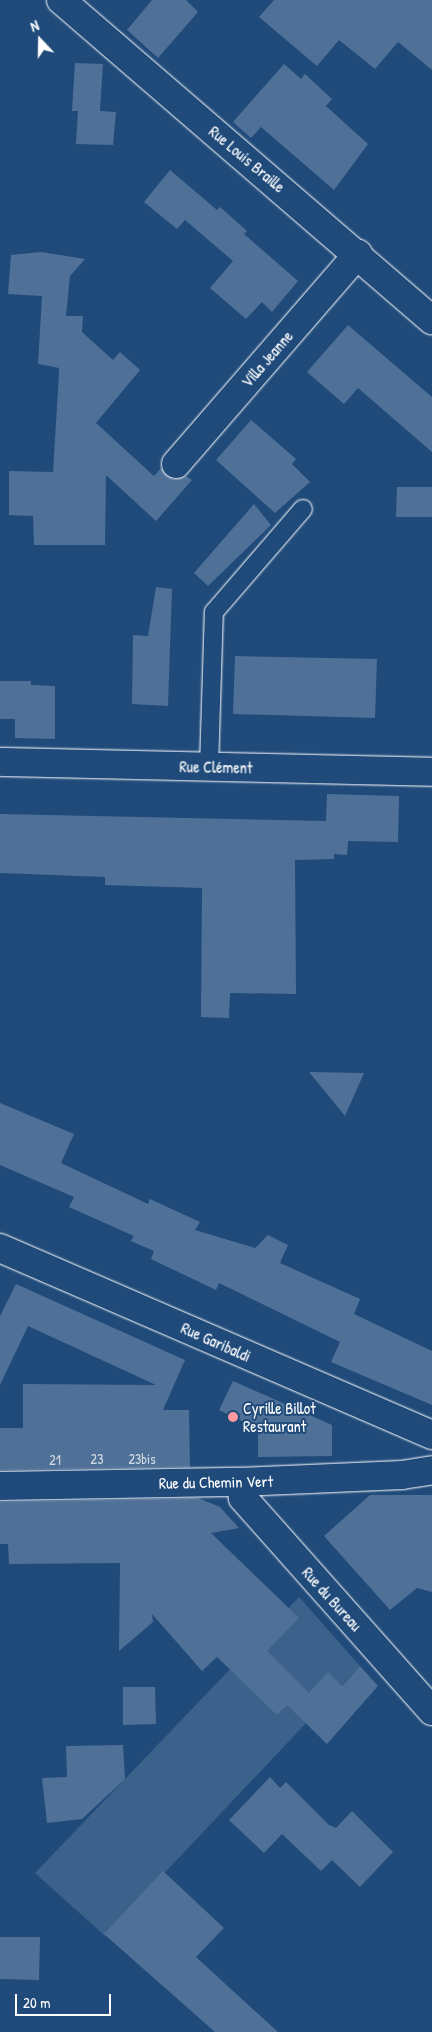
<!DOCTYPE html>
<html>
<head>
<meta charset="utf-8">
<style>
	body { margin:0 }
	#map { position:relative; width:432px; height:2032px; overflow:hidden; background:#1f4a7a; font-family:"Patrick Hand",sans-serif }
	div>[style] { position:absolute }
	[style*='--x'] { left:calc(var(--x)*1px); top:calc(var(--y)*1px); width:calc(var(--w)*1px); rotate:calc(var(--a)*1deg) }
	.green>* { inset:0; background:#3c618b }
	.building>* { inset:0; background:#507197 }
	.roads { filter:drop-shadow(0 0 1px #fff) drop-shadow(0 0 1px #fff) }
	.service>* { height:18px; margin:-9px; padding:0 9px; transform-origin:9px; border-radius:9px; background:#1f4a7a }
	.minor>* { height:28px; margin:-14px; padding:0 14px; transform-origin:14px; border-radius:14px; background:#1f4a7a }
	.dots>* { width:14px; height:14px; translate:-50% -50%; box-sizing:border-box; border:2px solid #1f4a7a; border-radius:50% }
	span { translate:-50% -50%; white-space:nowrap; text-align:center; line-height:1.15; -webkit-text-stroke:4px #1f4a7a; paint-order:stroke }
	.number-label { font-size:14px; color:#d3dce5 }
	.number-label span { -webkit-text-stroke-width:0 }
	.street-label { font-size:16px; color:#fff }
	.poi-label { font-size:16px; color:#fff }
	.left { translate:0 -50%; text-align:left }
	.north { position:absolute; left:15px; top:15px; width:50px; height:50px; -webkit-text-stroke:4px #1f4a7a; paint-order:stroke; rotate:339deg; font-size:14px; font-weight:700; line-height:20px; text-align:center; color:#fff }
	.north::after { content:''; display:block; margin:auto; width:18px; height:22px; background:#fff; clip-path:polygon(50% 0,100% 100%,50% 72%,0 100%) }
	.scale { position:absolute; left:15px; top:1994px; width:96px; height:22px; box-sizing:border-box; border:2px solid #fff; border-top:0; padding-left:6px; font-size:15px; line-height:18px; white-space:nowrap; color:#fff; -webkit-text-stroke:4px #1f4a7a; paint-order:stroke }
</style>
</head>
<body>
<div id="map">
	<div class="green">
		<div style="clip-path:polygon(299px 1597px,360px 1666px,105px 1936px,35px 1873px)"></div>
	</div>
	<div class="building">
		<div style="clip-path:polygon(152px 0,186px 0,198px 12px,158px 58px,127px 30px)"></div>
		<div style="clip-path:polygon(274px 0,432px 0,432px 70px,398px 42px,375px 69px,339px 40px,317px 66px,259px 17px)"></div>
		<div style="clip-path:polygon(75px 63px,103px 64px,100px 111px,116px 112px,113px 145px,76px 144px,78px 111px,72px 111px)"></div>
		<div style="clip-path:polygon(284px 64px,301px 79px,305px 74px,332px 99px,326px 106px,368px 144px,334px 190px,261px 127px,268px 119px,251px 138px,233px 122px)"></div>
		<div style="clip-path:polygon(170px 170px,217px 210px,220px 207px,247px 231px,244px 234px,298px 281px,272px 312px,262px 302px,246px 319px,210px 288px,233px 261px,185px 220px,177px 229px,144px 202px)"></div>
		<div style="clip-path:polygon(41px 252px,85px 259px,70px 276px,66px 316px,83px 316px,82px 332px,113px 360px,120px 352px,140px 370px,96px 423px,154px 476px,161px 468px,173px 479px,186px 476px,192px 480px,156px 521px,106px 475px,105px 545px,34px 545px,33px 516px,9px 515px,9px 471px,53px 472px,59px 374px,59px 368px,38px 364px,42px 296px,8px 294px,11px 255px)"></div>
		<div style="clip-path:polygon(348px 325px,432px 397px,432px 452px,358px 388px,344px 404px,307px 372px)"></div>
		<div style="clip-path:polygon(251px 420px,296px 459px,292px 464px,310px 482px,275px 513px,216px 460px)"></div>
		<div style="clip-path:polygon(397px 487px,432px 487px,432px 517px,396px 517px)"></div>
		<div style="clip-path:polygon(254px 504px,271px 525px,208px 586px,194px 573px)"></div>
		<div style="clip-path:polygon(156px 587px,172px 589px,168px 706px,132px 704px,133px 635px,148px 636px)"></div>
		<div style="clip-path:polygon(235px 656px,377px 659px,375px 718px,233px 714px)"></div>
		<div style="clip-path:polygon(0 681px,31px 681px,31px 685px,55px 686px,55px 739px,15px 738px,15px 719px,0 719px)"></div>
		<div style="clip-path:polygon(327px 794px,399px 796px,398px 842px,348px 841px,347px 855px,334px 854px,334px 859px,295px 860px,296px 994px,230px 993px,229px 1018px,201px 1017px,202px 888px,105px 885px,105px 877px,0 873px,0 814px,326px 821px)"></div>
		<div style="clip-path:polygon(309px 1072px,364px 1073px,345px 1116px)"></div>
		<div style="clip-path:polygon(0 1103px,74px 1134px,61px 1163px,148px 1204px,150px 1199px,200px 1222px,195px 1230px,255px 1248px,268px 1235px,288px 1245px,280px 1263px,360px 1299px,354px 1314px,432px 1351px,432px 1405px,331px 1362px,340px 1342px,219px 1283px,216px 1290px,151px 1259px,154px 1251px,131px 1241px,134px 1236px,69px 1207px,74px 1197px,0 1165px)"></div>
		<div style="clip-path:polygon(16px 1284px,185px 1360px,163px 1410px,189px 1410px,190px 1467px,0 1470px,0 1428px,23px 1428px,23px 1384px,156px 1385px,28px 1326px,0 1385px,0 1316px)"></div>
		<div style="clip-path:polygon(233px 1381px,332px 1425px,332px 1456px,258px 1457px,258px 1429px,219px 1410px)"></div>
		<div style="clip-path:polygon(370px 1495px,432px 1495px,432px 1592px,417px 1588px,390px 1610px,324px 1536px)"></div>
		<div style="clip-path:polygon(198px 1498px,220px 1507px,239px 1528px,211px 1533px,299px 1618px,267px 1651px,309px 1693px,328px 1672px,342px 1686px,360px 1666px,378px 1686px,327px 1744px,287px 1705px,277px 1715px,217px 1657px,202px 1671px,152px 1614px,153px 1622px,119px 1651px,120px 1563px,9px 1564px,8px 1544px,0 1544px,0 1502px)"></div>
		<div style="clip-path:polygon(123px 1687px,155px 1687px,156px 1724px,123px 1725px)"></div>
		<div style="clip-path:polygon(123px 1745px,125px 1779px,82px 1819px,47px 1823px,42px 1778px,67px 1777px,66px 1746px)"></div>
		<div style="clip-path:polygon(270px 1777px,280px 1788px,286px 1782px,329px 1825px,336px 1828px,352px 1811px,393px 1852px,360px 1887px,332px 1860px,321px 1871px,282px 1834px,264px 1853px,229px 1820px)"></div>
		<div style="clip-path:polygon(163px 1871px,224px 1928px,196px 1957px,278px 2032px,215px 2032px,104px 1934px)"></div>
		<div style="clip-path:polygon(0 1937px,40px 1937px,39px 1980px,0 1979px)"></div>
	</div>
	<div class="roads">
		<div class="service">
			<div style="--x:209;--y:767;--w:155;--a:-88.2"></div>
			<div style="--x:214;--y:612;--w:136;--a:-49.2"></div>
		</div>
		<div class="minor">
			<div style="--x:61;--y:0;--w:490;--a:40.8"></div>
			<div style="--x:176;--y:464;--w:278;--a:-49.1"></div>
			<div style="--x:0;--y:762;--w:432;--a:1.3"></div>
			<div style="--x:0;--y:1248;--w:471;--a:23.4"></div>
			<div style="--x:240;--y:1482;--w:16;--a:79"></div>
			<div style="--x:243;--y:1498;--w:285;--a:48.4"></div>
			<div style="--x:0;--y:1486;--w:240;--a:-1"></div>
			<div style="--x:240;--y:1482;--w:162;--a:-2.5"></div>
			<div style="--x:402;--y:1475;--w:30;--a:-9"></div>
		</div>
	</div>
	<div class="dots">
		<div style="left:233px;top:1417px;background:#ff9aa2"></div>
	</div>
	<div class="number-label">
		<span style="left:97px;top:1459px">23</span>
		<span style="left:142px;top:1459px">23bis</span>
		<span style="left:55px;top:1460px">21</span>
	</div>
	<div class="street-label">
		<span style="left:247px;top:159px;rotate:40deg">Rue Louis Braille</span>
		<span style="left:267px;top:359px;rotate:-49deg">Villa Jeanne</span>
		<span style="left:216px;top:767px;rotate:1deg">Rue Clément</span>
		<span style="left:216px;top:1342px;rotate:24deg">Rue Garibaldi</span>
		<span style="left:216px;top:1482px;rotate:-1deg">Rue du Chemin Vert</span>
		<span style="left:332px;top:1599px;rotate:48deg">Rue du Bureau</span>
	</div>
	<div class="poi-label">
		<span class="left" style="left:243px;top:1417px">Cyrille Billot<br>Restaurant</span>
	</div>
	<div class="north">N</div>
	<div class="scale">20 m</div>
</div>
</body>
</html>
